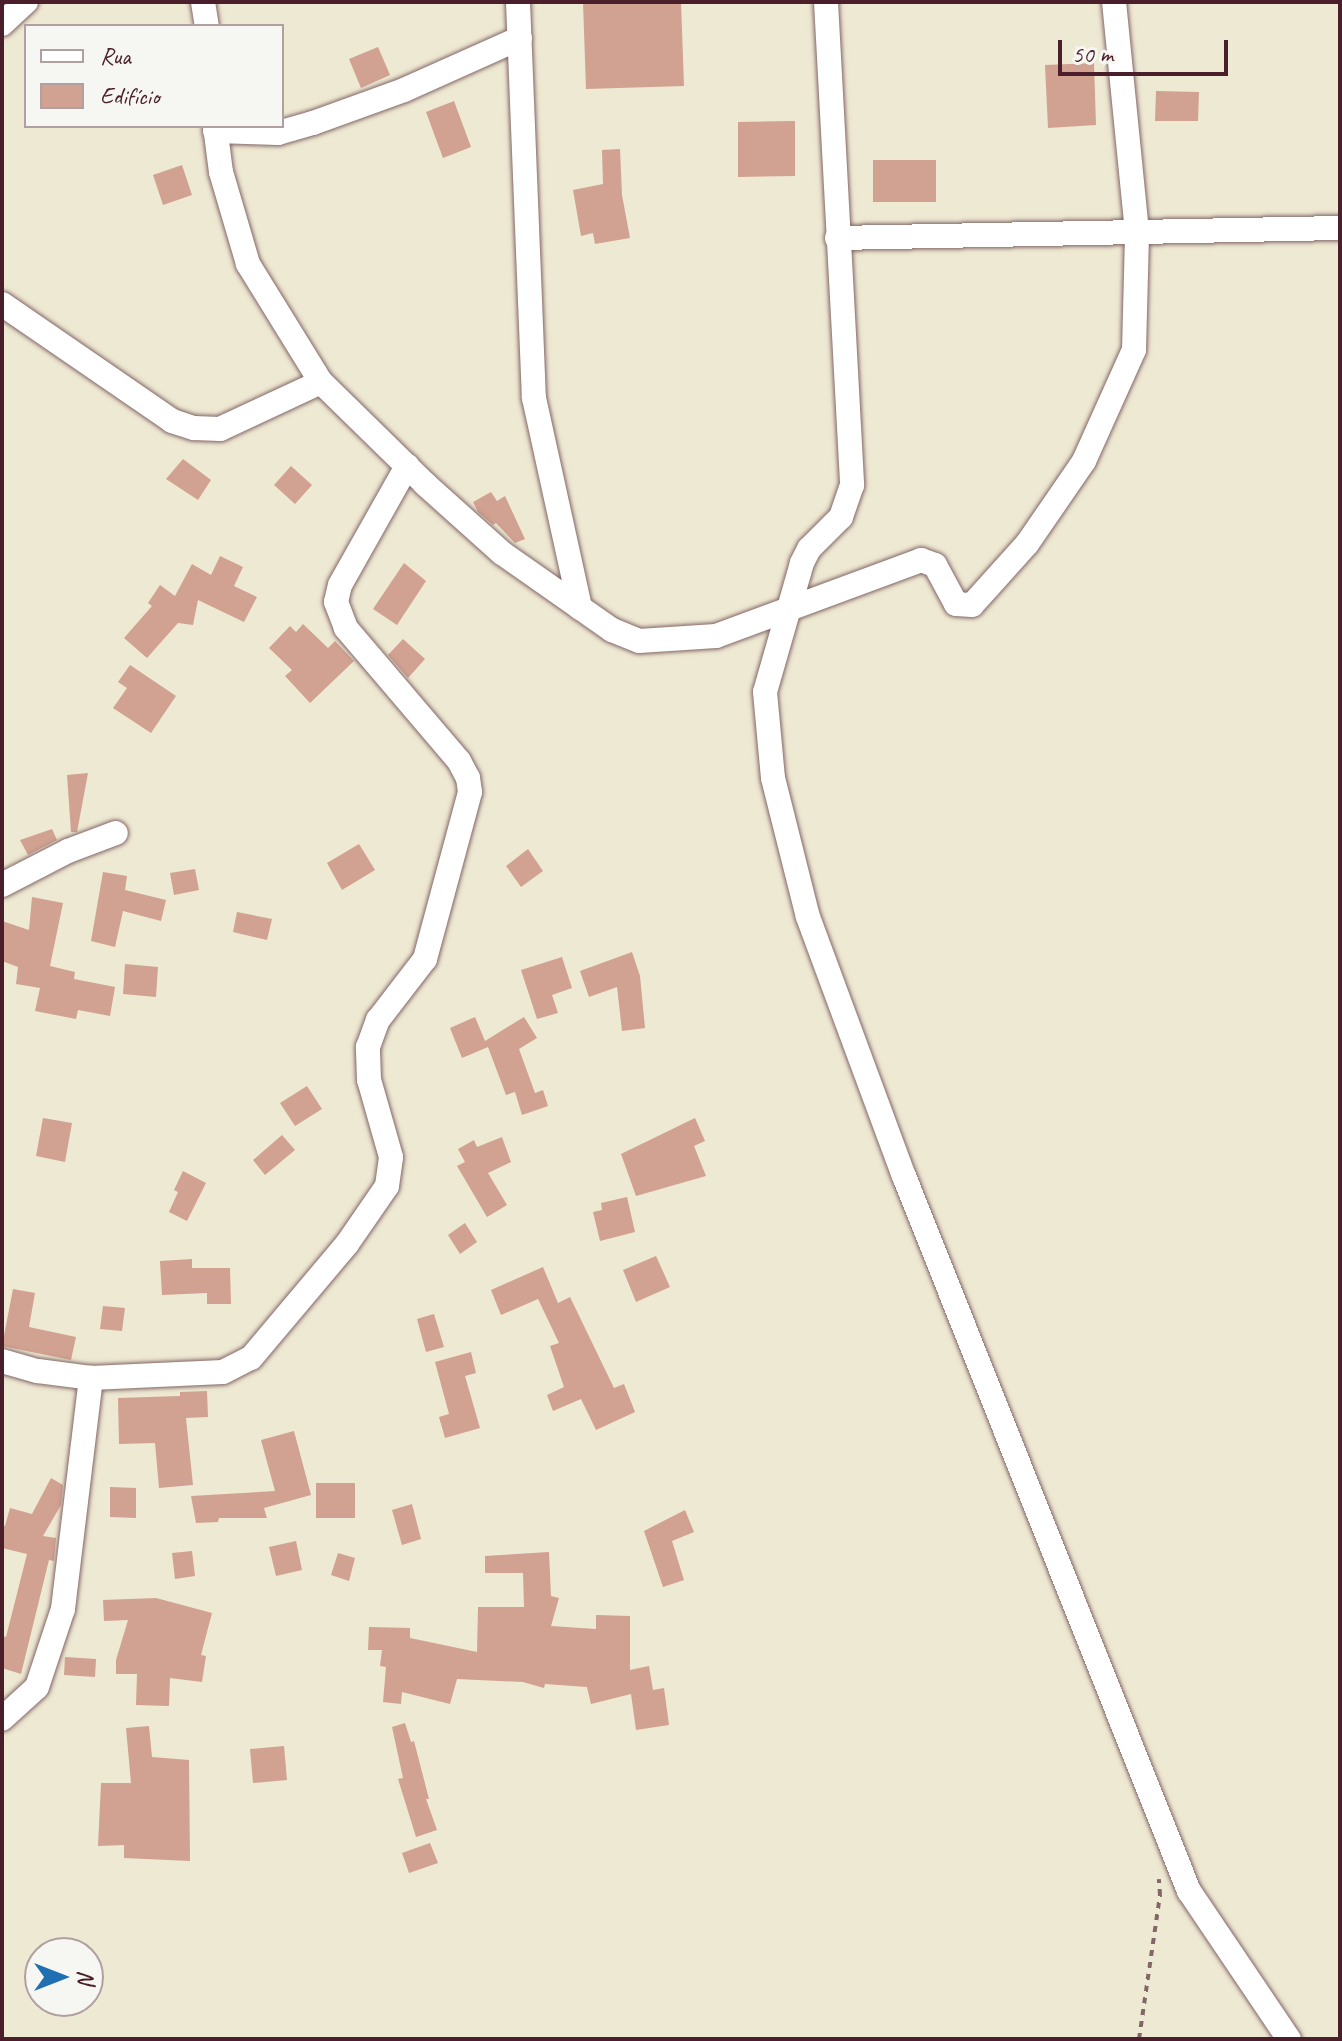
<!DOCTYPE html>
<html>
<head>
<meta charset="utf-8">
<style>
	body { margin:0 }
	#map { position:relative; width:1342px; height:2041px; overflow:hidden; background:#eee9d3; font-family:Caveat,sans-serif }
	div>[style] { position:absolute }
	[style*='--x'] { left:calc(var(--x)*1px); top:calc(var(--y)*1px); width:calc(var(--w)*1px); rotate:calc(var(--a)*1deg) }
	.building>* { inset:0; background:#d1a191 }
	.path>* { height:4px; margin-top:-2px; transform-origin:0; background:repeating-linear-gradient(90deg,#836666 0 6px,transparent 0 12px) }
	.roads { filter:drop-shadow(0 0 2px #836666) drop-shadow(0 0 2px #836666) }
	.minor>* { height:24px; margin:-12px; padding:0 12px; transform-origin:12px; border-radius:12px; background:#fff }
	span { translate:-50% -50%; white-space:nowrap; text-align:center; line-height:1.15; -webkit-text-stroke:8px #f6f6f2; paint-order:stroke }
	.frame { position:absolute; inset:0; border:4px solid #4a1f2b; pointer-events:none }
	.legend { position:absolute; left:24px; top:24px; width:260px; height:104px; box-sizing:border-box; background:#f6f6f2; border:2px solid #b1a0a2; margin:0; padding:10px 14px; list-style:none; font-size:24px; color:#4a1f2b }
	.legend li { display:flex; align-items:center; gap:16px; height:40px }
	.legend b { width:40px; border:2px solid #b1a0a2 }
	.north { position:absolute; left:24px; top:1937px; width:80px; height:80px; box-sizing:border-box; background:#f6f6f2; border:2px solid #b1a0a2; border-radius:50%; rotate:90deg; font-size:22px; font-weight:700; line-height:32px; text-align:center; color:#4a1f2b }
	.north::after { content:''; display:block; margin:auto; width:28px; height:36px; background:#1f6fb2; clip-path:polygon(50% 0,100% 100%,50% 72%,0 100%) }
	.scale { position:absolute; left:1058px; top:40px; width:170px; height:36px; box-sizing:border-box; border:4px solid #4a1f2b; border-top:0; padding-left:10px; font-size:24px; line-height:28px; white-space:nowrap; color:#4a1f2b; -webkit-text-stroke:6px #f6f6f2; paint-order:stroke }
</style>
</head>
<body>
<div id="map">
	<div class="building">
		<div style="clip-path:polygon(583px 2px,681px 2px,684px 86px,586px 89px)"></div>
		<div style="clip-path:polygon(378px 47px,390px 75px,361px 88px,349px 59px)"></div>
		<div style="clip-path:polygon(1094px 63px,1096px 125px,1048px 128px,1045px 65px)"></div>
		<div style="clip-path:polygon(1156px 91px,1199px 92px,1198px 121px,1155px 121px)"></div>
		<div style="clip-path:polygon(454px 101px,471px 147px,443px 158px,426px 112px)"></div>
		<div style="clip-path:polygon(795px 121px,795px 176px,738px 177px,738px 122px)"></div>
		<div style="clip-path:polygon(620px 149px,622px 195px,630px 238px,595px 244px,593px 233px,581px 236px,573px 190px,603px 184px,602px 150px)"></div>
		<div style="clip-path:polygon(873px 160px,936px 160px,936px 202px,873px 202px)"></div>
		<div style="clip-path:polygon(182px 165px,192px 195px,163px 205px,153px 175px)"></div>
		<div style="clip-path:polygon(183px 459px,211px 480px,198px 500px,166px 479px)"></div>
		<div style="clip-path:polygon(291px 466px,312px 485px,295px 504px,274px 485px)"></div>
		<div style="clip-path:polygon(491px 492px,497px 501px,505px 496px,525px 539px,515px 543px,496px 523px,493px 525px,478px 512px,473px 502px)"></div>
		<div style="clip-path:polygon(220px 556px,243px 567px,234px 586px,257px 597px,244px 622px,198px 600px,193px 625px,178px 623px,147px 658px,124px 638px,152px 606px,148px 603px,160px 585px,175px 596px,192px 564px,211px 575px)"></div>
		<div style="clip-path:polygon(404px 563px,426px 581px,397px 625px,373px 609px)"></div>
		<div style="clip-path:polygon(303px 624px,328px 648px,335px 641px,354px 661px,310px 703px,285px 676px,292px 670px,269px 648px,290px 626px,296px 632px)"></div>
		<div style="clip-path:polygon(403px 639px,425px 659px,408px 678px,388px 655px)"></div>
		<div style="clip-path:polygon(130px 665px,176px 696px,151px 733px,113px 708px,127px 688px,118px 682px)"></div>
		<div style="clip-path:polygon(88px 773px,77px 832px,71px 832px,67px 775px)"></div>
		<div style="clip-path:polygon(52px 829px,57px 840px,28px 855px,20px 840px)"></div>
		<div style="clip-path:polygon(359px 844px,375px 870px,342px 890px,327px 863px)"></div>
		<div style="clip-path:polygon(528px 849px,543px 871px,521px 887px,506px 866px)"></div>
		<div style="clip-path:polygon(195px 869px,199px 890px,174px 895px,170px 873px)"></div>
		<div style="clip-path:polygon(103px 872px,127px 876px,125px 890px,166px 900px,161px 921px,123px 911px,115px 947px,91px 941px)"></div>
		<div style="clip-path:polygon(32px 897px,63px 903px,50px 966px,75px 972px,74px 979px,115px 987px,110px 1016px,78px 1010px,76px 1019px,35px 1011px,40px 988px,16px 984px,18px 967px,2px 961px,2px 921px,29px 930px)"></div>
		<div style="clip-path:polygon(237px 912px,272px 919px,267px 940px,233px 932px)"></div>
		<div style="clip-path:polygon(632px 952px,640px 976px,645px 1028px,622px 1031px,617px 987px,589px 997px,580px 971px)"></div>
		<div style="clip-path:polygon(562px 957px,572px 988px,552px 995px,558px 1013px,537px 1019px,521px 970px)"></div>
		<div style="clip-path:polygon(125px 964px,158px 967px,156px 997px,123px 994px)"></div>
		<div style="clip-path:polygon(475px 1017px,485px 1041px,524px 1017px,537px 1038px,519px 1049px,535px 1093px,543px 1090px,548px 1106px,522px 1115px,515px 1092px,506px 1095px,488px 1047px,462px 1058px,450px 1028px)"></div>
		<div style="clip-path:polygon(307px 1086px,322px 1109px,295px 1126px,280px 1103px)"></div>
		<div style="clip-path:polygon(43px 1118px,72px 1123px,65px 1162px,36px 1156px)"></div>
		<div style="clip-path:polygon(695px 1118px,705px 1141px,694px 1146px,706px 1176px,636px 1196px,621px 1154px)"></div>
		<div style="clip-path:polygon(282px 1135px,295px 1150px,265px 1175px,253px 1160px)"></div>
		<div style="clip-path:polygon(502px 1137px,511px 1162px,488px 1173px,507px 1205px,487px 1217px,457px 1166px,465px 1162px,458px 1149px,474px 1140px,477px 1147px)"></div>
		<div style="clip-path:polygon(183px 1171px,206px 1183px,187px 1221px,169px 1212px,178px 1192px,174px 1190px)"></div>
		<div style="clip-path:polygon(627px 1197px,635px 1232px,600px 1241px,593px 1212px,602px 1210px,601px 1203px)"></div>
		<div style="clip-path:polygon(465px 1223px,477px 1242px,460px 1254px,448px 1235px)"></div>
		<div style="clip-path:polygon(656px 1256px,670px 1287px,636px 1302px,623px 1270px)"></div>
		<div style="clip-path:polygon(192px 1259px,192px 1268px,230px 1268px,231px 1304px,207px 1304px,207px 1293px,162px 1295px,160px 1261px)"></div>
		<div style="clip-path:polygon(543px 1267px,558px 1303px,570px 1297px,614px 1388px,624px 1384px,635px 1412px,596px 1430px,581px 1399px,553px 1411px,547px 1395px,564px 1387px,550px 1346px,559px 1343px,538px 1299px,501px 1315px,491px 1290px)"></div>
		<div style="clip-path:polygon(13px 1289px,35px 1293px,29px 1327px,76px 1337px,71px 1360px,2px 1346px)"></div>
		<div style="clip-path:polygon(103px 1306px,125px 1308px,122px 1331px,100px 1329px)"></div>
		<div style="clip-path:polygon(434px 1314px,444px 1347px,426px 1352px,417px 1319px)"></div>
		<div style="clip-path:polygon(471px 1352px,476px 1373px,465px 1376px,480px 1428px,445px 1438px,439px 1417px,449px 1414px,435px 1362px)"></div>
		<div style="clip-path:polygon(207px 1391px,208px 1417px,186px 1418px,193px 1485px,159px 1488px,155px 1443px,119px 1444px,118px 1398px,180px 1396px,180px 1392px)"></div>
		<div style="clip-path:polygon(294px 1431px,311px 1495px,264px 1508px,267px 1518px,219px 1518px,218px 1522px,196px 1523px,191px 1496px,275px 1491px,261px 1440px)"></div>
		<div style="clip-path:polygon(51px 1478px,63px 1485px,61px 1505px,43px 1536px,56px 1538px,54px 1561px,49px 1560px,21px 1674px,2px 1668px,2px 1636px,6px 1637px,27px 1554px,2px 1548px,2px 1525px,5px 1526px,10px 1508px,32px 1514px)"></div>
		<div style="clip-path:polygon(316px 1483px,355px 1483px,355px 1518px,316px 1518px)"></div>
		<div style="clip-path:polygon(110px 1487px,136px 1488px,136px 1518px,110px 1517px)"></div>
		<div style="clip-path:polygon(412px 1504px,421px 1539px,402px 1545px,392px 1510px)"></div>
		<div style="clip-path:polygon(685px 1510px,694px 1532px,672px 1541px,684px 1580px,663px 1587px,644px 1531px)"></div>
		<div style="clip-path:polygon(296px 1541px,302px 1570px,276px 1576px,269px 1547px)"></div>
		<div style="clip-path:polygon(192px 1551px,195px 1576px,175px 1579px,172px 1553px)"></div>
		<div style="clip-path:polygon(549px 1552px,551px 1596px,559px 1598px,551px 1626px,596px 1629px,596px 1615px,630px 1616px,630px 1670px,649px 1666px,653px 1690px,664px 1688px,669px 1725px,636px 1730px,631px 1694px,591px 1704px,587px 1687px,545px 1684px,544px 1688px,523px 1682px,457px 1679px,450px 1704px,402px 1692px,401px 1704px,383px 1702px,386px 1667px,380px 1666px,382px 1650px,368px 1650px,369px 1627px,410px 1628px,410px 1638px,477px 1652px,478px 1607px,524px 1607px,523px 1573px,485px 1573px,485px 1556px)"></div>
		<div style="clip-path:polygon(338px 1553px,355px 1558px,349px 1581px,331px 1575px)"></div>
		<div style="clip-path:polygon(156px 1598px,212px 1613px,201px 1655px,206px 1656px,202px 1682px,170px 1678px,169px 1706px,136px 1705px,137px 1674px,116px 1674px,116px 1660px,128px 1620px,104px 1621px,103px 1600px)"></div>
		<div style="clip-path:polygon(65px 1657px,96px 1659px,95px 1677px,64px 1675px)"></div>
		<div style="clip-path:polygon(405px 1723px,411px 1742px,414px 1741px,429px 1799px,426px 1799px,437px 1830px,416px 1837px,398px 1779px,403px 1778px,392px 1727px)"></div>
		<div style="clip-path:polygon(149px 1726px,152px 1757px,189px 1760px,190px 1861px,124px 1858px,124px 1845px,98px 1846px,101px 1783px,131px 1783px,126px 1728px)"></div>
		<div style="clip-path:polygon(284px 1746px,287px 1780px,253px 1783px,250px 1749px)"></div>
		<div style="clip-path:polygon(430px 1843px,438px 1863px,409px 1873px,402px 1853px)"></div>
	</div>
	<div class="path">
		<div style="--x:1139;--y:2039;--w:146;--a:-81.7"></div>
		<div style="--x:1160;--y:1895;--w:16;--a:-94"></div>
	</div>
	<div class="roads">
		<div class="minor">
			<div style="--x:203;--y:2;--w:24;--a:81"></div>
			<div style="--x:518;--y:2;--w:396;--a:87.7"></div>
			<div style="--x:534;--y:398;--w:215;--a:77.6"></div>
			<div style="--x:826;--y:2;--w:484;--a:86.9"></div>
			<div style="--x:852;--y:485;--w:34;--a:109"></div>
			<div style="--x:841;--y:517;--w:45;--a:135"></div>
			<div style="--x:809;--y:549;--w:16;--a:117"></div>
			<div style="--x:802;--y:563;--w:134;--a:106"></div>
			<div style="--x:765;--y:692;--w:86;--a:84.7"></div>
			<div style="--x:773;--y:778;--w:143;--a:75.9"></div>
			<div style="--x:808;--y:917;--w:276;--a:69.7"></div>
			<div style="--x:904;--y:1176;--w:770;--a:68.27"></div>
			<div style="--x:1189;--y:1891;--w:179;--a:56"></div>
			<div style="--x:2;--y:24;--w:33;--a:-43"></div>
			<div style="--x:215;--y:126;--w:46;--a:82.6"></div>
			<div style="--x:221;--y:172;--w:96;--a:73.6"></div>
			<div style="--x:248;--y:264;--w:139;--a:58.3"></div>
			<div style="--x:321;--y:382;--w:146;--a:44.4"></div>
			<div style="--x:425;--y:484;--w:103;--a:41.9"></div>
			<div style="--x:502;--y:553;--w:134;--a:35"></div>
			<div style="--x:612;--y:630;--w:29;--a:22"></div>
			<div style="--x:639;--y:641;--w:77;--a:-3.7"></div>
			<div style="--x:716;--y:636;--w:219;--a:-20.3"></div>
			<div style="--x:921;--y:560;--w:15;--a:20"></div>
			<div style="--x:935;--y:565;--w:44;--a:61.7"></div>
			<div style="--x:956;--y:604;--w:16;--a:4"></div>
			<div style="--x:972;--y:605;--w:82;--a:-48"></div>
			<div style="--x:1027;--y:544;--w:101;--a:-55.5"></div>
			<div style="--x:1084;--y:461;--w:122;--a:-65.8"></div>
			<div style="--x:1134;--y:350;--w:118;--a:-88.5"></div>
			<div style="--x:1137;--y:232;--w:231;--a:-95.7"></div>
			<div style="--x:215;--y:131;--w:63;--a:1.8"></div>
			<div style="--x:278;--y:133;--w:36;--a:-16"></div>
			<div style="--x:313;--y:123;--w:97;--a:-19.9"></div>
			<div style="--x:404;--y:90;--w:127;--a:-24.1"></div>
			<div style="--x:837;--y:238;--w:503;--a:-1.14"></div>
			<div style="--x:2;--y:304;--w:206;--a:34.5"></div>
			<div style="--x:172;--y:421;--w:23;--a:18"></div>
			<div style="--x:194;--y:428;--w:26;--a:2"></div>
			<div style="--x:220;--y:429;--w:111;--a:-25"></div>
			<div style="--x:2;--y:885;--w:74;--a:-27.3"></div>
			<div style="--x:68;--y:851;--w:51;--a:-20.6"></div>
			<div style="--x:2;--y:1361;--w:37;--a:16"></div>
			<div style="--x:38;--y:1371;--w:53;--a:7.5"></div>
			<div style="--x:91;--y:1378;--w:132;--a:-2.6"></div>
			<div style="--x:223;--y:1372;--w:31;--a:-27"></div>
			<div style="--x:251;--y:1358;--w:149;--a:-49.9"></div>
			<div style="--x:347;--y:1244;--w:70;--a:-55.4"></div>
			<div style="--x:387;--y:1186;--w:29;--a:-82"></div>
			<div style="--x:391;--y:1157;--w:80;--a:-105.9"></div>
			<div style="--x:369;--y:1080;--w:33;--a:-92"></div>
			<div style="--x:368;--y:1047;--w:29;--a:-70"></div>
			<div style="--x:378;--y:1020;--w:77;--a:-52.4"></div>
			<div style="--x:425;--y:959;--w:173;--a:-74.9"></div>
			<div style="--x:470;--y:792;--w:14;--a:-98"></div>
			<div style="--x:468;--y:778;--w:19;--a:-118"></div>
			<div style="--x:459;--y:761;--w:175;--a:-130.4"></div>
			<div style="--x:346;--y:628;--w:28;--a:-111"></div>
			<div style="--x:336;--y:602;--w:17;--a:-77"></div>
			<div style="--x:340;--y:585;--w:137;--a:-60.6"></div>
			<div style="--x:2;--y:1719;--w:47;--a:-42.4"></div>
			<div style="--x:37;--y:1687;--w:82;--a:-71.6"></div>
			<div style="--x:63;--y:1609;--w:233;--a:-83.1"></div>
		</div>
	</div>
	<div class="frame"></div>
	<ul class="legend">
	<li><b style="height:10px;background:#fff"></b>Rua</li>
	<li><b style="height:22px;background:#d1a191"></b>Edifício</li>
	</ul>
	<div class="north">N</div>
	<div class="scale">50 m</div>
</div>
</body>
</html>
